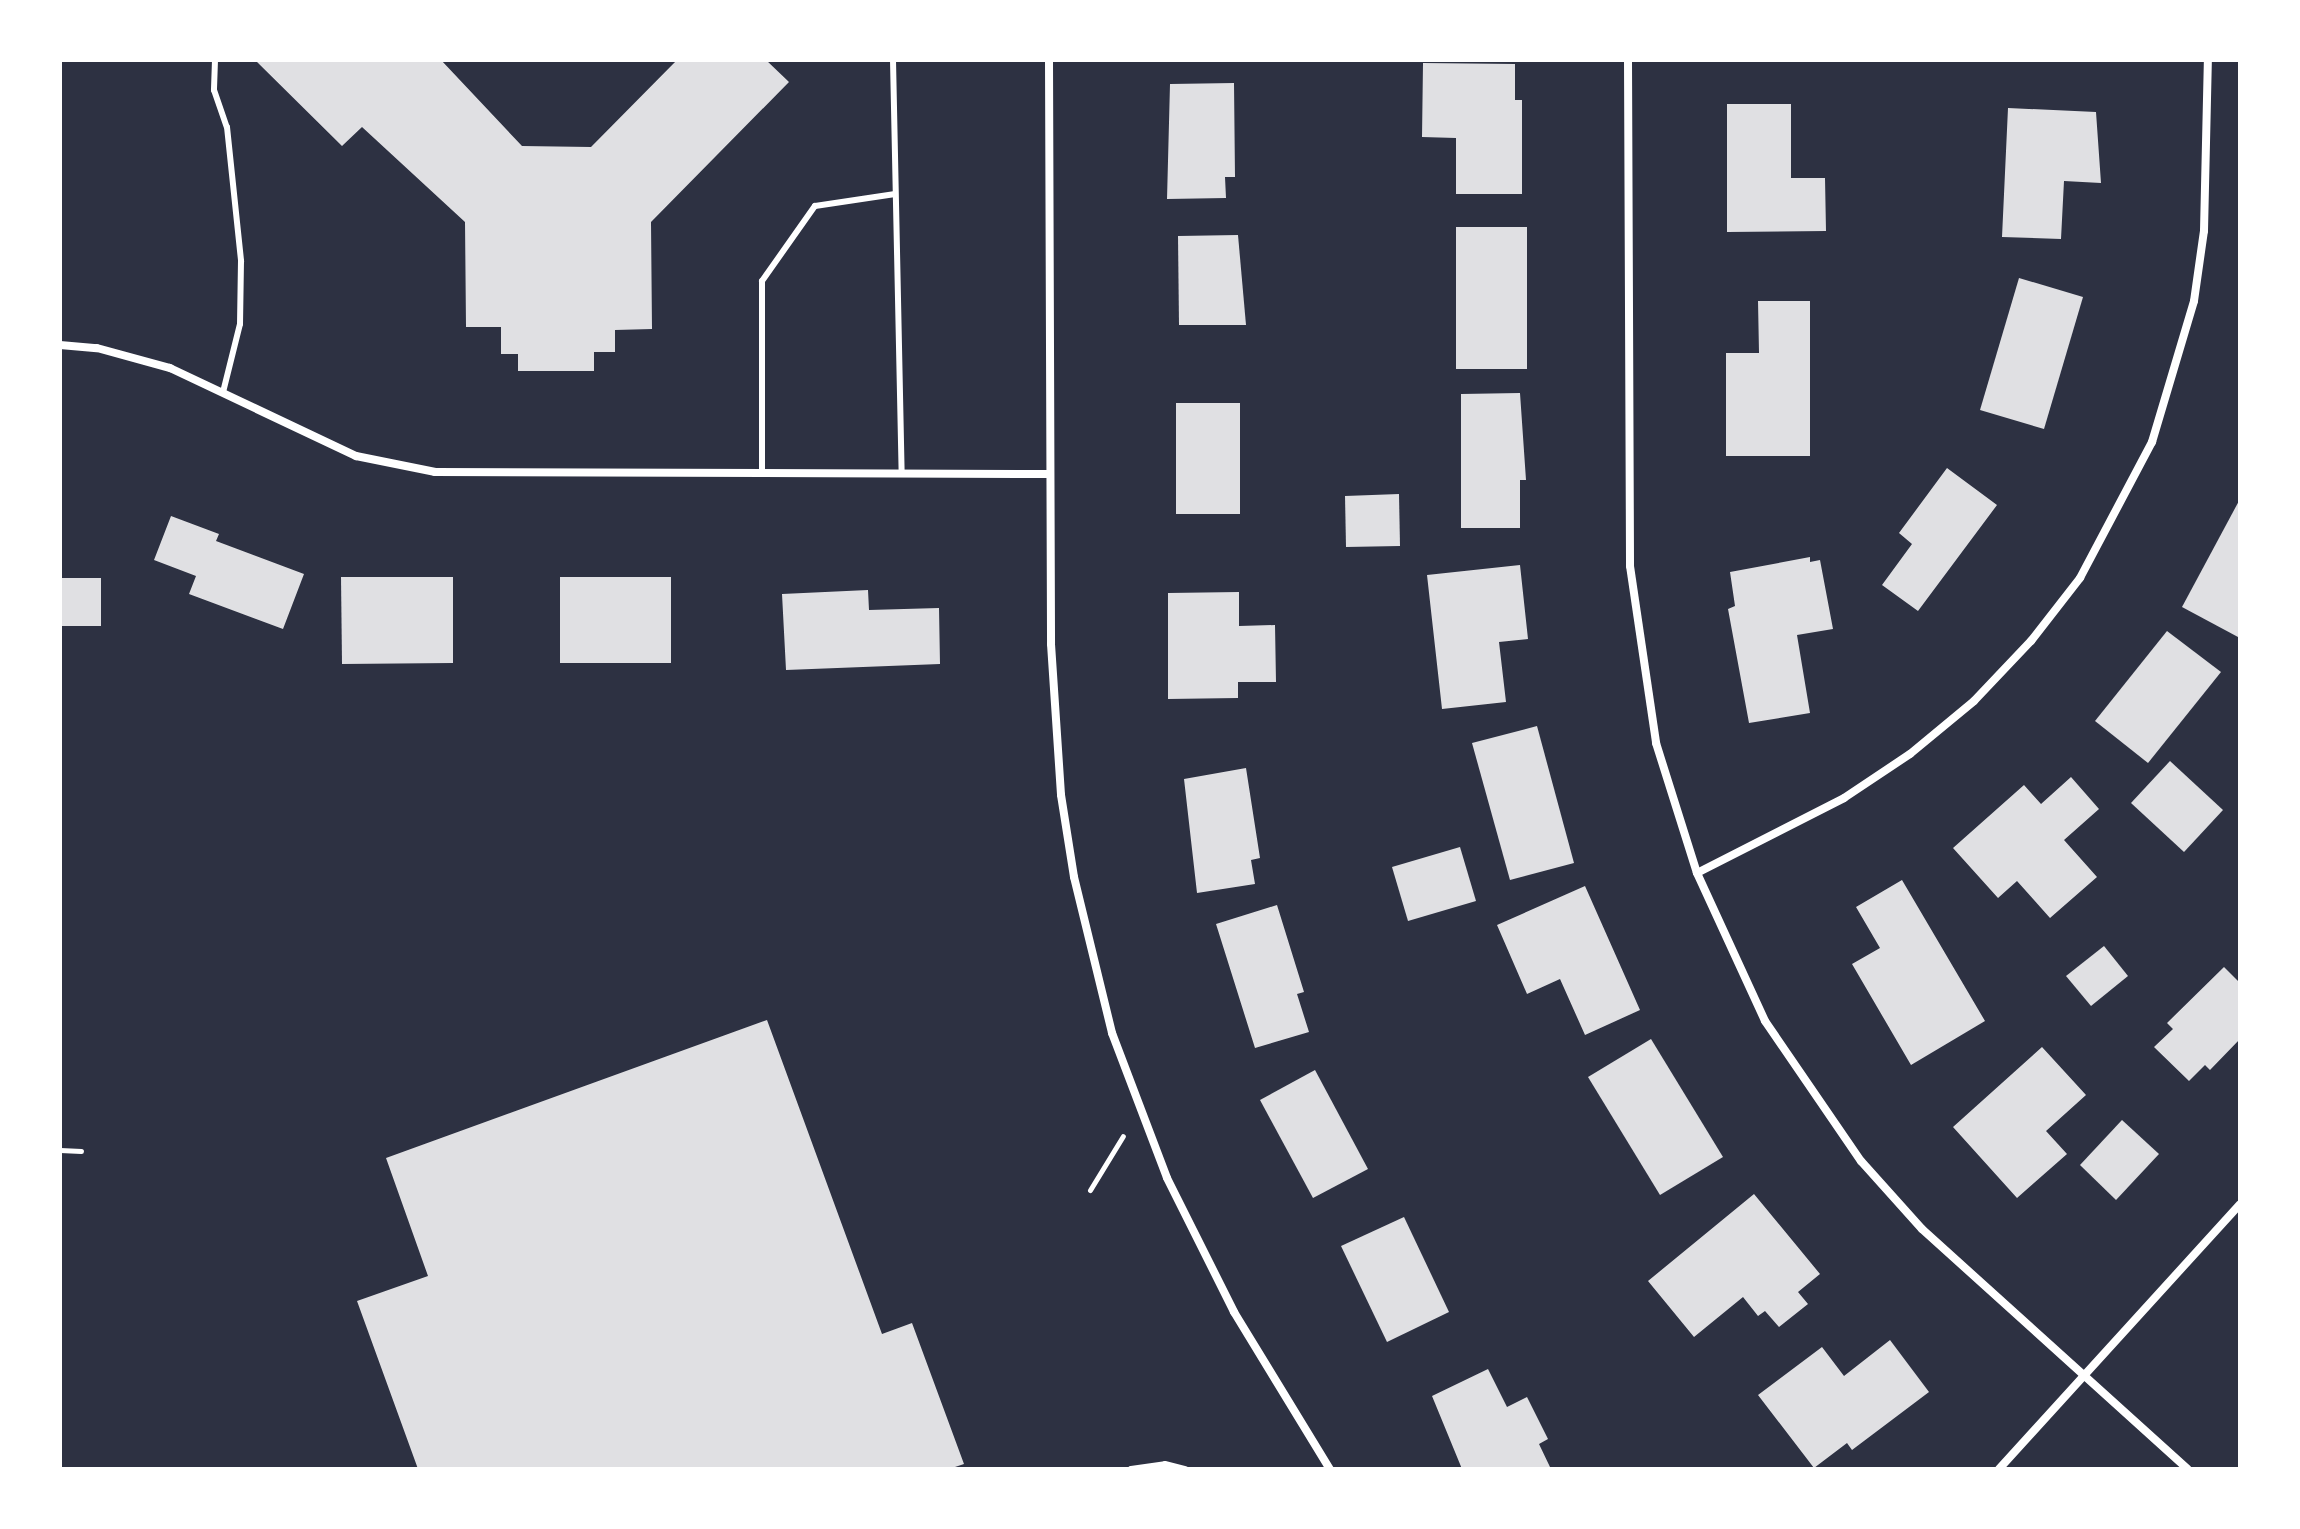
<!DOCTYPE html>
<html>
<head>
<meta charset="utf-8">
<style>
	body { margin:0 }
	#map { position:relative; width:2300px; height:1529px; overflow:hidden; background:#2d3142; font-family:"Playfair Display",serif }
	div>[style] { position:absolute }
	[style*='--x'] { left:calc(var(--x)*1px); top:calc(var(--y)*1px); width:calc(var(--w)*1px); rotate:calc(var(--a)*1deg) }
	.building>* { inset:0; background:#e0e0e3 }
	.path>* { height:5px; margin:-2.5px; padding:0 2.5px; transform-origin:2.5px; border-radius:2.5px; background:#fff }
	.service>* { height:6px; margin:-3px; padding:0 3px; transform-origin:3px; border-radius:3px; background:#fff }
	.minor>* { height:8px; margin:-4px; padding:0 4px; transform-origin:4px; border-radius:4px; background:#fff }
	span { translate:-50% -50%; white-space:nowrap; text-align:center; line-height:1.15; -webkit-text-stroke:8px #fff; paint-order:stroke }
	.frame { position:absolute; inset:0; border:62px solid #fff; pointer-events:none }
</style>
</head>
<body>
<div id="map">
	<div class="building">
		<div style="clip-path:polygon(255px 60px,441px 60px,522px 146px,591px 147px,677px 60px,766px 60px,789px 82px,651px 222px,652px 329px,615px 330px,615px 352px,594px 352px,594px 371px,518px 371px,518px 354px,501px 354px,501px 327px,466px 327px,465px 222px,362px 127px,342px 146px)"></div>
		<div style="clip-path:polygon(1423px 63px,1515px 64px,1515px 100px,1522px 100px,1522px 194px,1456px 194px,1456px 138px,1422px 137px)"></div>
		<div style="clip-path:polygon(1234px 83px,1235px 177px,1225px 177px,1226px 198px,1167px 199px,1170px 84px)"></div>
		<div style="clip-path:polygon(1727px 104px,1791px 104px,1791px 178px,1825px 178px,1826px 231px,1727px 232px)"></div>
		<div style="clip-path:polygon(2008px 108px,2096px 112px,2101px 183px,2064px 181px,2061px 239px,2002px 237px)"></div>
		<div style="clip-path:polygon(1456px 227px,1527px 227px,1527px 369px,1456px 369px)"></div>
		<div style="clip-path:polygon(1238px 235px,1246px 325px,1179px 325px,1178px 236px)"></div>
		<div style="clip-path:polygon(2019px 278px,2083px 297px,2044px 429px,1980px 410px)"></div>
		<div style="clip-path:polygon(1758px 301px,1810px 301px,1810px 456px,1726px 456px,1726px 353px,1759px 353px)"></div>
		<div style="clip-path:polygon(1520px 393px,1526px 480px,1520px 480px,1520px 528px,1461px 528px,1461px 394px)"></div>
		<div style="clip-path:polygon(1176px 403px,1240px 403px,1240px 514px,1176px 514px)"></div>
		<div style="clip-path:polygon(1947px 468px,1997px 505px,1918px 611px,1882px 585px,1912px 544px,1899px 533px)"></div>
		<div style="clip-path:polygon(1399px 494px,1400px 546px,1346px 547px,1345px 496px)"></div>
		<div style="clip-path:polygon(2240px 499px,2240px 634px,2238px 637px,2182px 607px)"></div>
		<div style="clip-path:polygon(171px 516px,219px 534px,216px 541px,304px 574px,283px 629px,189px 594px,196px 576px,154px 560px)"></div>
		<div style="clip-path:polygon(1810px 557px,1810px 562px,1820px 560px,1833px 629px,1797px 635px,1810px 713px,1749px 723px,1728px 609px,1735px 606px,1730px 572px)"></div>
		<div style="clip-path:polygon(1520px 565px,1528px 639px,1499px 642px,1506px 702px,1442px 709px,1427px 575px)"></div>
		<div style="clip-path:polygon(341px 577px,453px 577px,453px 663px,342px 664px)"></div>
		<div style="clip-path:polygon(560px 577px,671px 577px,671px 663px,560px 663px)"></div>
		<div style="clip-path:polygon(60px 578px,101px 578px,101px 626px,60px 626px)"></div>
		<div style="clip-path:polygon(868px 590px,869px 610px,939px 608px,940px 664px,786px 670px,782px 594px)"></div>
		<div style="clip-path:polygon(1239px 592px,1239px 626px,1275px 625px,1276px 682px,1238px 682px,1238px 698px,1168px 699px,1168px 593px)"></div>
		<div style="clip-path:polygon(2167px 631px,2221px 672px,2148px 763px,2095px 721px)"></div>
		<div style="clip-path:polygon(1537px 726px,1574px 863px,1510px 880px,1472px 743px)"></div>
		<div style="clip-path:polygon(2170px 761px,2223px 810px,2184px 852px,2131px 803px)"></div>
		<div style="clip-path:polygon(1246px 768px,1260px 858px,1251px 860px,1255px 884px,1197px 893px,1184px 779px)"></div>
		<div style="clip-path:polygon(2071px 777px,2099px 809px,2064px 840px,2097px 877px,2050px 918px,2017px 881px,1998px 898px,1953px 848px,2024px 785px,2041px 804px)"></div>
		<div style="clip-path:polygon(1460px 847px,1476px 901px,1408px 921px,1392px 867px)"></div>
		<div style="clip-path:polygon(1902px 880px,1985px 1021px,1911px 1065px,1852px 964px,1880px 948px,1856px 907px)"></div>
		<div style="clip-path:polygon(1585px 886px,1640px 1010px,1585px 1035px,1560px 979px,1527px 994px,1497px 925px)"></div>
		<div style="clip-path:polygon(1277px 905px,1304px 992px,1297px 994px,1309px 1032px,1255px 1048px,1216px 924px)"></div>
		<div style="clip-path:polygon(2104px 946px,2128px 976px,2091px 1006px,2066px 976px)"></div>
		<div style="clip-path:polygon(2224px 967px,2240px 983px,2240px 1039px,2210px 1070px,2205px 1065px,2189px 1081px,2154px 1047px,2173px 1029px,2167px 1023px)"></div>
		<div style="clip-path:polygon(767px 1020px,882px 1334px,912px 1323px,964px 1464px,949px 1469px,418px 1469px,357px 1301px,428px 1276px,386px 1158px)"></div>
		<div style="clip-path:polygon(1651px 1039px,1723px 1157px,1660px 1195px,1588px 1077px)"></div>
		<div style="clip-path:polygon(2042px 1047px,2086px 1095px,2046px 1131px,2067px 1154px,2017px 1198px,1953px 1127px)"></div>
		<div style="clip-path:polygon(1315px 1070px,1368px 1169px,1313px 1198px,1260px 1100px)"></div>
		<div style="clip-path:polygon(2122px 1120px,2159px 1154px,2116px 1200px,2080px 1165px)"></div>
		<div style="clip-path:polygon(1754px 1194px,1820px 1274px,1798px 1292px,1808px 1304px,1779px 1327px,1765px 1311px,1758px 1316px,1743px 1297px,1694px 1337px,1648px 1281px)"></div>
		<div style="clip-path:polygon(1404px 1217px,1449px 1312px,1387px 1342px,1341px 1246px)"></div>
		<div style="clip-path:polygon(1890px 1340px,1929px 1392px,1852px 1450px,1847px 1443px,1814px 1468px,1758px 1395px,1822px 1347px,1844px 1376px)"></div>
		<div style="clip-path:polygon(1488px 1369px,1507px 1407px,1527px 1397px,1548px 1439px,1539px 1444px,1550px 1467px,1462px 1469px,1432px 1396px)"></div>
	</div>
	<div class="path">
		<div style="--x:60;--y:1150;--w:21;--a:3"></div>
		<div style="--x:1090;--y:1190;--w:63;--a:-58.6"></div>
	</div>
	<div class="service">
		<div style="--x:215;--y:60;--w:30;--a:92"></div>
		<div style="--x:214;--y:90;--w:39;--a:71"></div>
		<div style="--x:227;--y:127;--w:135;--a:84"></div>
		<div style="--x:241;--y:261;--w:63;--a:90.9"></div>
		<div style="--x:240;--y:324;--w:70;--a:104"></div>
		<div style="--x:893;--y:60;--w:413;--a:88.8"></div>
		<div style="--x:762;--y:472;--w:191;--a:-90"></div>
		<div style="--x:762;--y:281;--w:92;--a:-54.8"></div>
		<div style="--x:815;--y:206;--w:81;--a:-8.5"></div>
		<div style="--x:1131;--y:1469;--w:34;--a:-8"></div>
		<div style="--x:1165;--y:1464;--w:21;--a:14"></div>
	</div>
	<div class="minor">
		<div style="--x:1049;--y:60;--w:584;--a:89.8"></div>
		<div style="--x:1051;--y:644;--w:151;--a:86.2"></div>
		<div style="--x:1061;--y:795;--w:83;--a:81"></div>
		<div style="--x:1074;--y:877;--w:161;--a:76.3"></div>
		<div style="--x:1112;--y:1033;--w:155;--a:69.2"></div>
		<div style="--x:1167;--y:1178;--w:150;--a:63.4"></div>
		<div style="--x:1234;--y:1312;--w:184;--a:58.6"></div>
		<div style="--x:1628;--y:60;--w:506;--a:89.77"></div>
		<div style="--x:1630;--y:566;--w:179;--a:81.6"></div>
		<div style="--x:1656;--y:743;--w:136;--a:72.5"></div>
		<div style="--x:1697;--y:873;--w:163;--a:65.3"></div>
		<div style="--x:1765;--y:1021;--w:170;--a:55.6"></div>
		<div style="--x:1861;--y:1161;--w:91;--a:48.1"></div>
		<div style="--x:1922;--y:1229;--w:358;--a:42.1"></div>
		<div style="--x:60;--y:345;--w:37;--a:5"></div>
		<div style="--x:97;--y:348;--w:76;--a:15.3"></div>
		<div style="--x:170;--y:368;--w:206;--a:25.3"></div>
		<div style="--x:356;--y:456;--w:81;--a:11.4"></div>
		<div style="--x:435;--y:472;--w:615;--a:0.19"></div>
		<div style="--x:1697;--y:873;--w:165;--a:-27"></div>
		<div style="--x:1844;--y:798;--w:79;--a:-33.7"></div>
		<div style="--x:1910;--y:754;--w:83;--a:-39.6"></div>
		<div style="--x:1974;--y:701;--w:83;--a:-46.5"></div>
		<div style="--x:2031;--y:641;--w:80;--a:-52.1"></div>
		<div style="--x:2080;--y:578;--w:154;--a:-62.1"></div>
		<div style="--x:2152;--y:442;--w:147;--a:-73.4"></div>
		<div style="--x:2194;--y:301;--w:71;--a:-81.9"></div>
		<div style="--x:2204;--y:231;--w:171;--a:-88.7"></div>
		<div style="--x:1999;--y:1469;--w:358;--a:-47.7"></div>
	</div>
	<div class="frame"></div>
</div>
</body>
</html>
